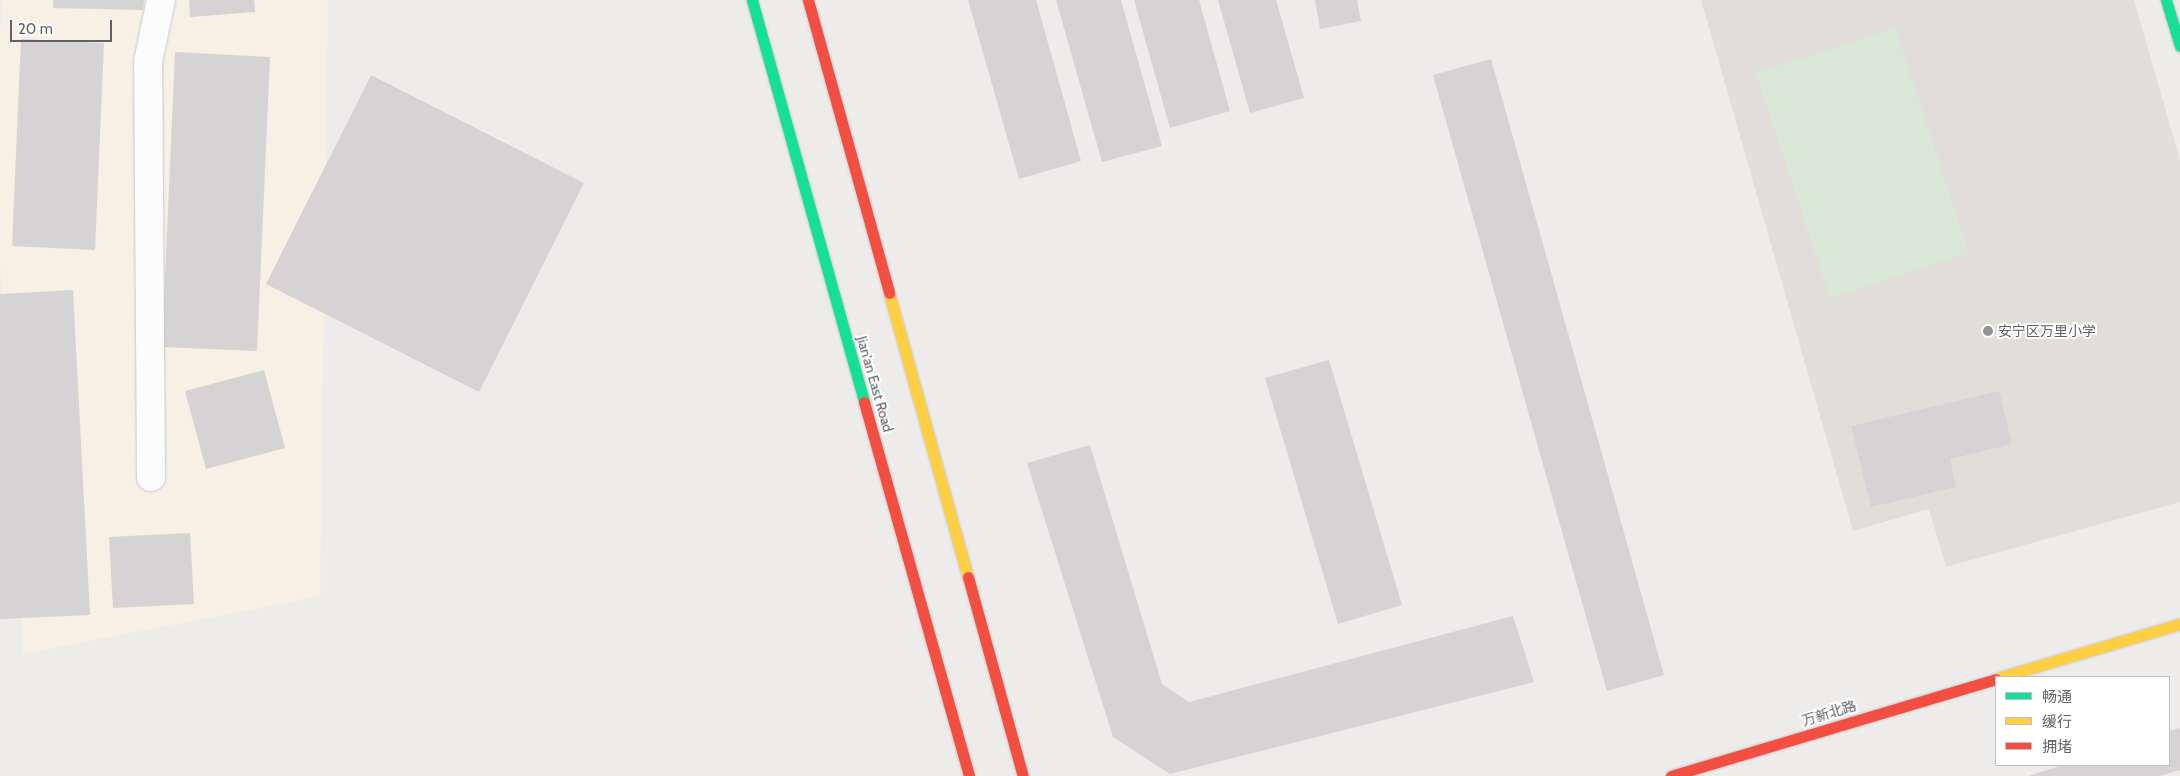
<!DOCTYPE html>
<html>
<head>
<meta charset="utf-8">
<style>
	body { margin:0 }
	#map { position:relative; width:2180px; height:776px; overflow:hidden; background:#eeecea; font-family:Cabin,"Noto Sans SC",sans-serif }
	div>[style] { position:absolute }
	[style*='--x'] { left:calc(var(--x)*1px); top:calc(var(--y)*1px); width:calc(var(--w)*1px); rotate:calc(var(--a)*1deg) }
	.commercial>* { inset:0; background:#f6f0e5 }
	.education>* { inset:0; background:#e1deda }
	.green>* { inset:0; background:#d9e8d6 }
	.building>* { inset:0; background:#d5d3d3 }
	.roads { filter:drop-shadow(0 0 1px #c9c9c9) drop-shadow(0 0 1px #c9c9c9) }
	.street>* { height:28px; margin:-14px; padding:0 14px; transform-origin:14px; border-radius:14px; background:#fcfcfc }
	.fast>* { height:11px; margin:-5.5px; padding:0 5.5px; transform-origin:5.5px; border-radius:5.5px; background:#16e098 }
	.slow>* { height:11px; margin:-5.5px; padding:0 5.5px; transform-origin:5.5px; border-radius:5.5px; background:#ffcf43 }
	.jam>* { height:11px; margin:-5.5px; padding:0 5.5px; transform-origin:5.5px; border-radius:5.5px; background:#f24e42 }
	.dots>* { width:14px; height:14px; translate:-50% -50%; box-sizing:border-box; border:2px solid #fff; border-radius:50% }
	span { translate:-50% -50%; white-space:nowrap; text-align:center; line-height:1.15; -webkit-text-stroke:4px #fff; paint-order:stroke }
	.poi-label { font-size:14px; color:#5f6367 }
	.left { translate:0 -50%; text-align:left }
	.street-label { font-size:14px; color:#5f6367 }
	.legend { position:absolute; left:1995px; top:676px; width:175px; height:90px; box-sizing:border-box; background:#fff; border:1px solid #bfc1c2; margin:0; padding:6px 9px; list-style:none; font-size:15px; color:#5f6367 }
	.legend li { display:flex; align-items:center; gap:10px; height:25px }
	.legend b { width:25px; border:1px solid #bfc1c2 }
	.scale { position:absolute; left:10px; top:20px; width:102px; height:22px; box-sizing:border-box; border:2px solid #5f6367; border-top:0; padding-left:6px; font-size:15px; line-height:18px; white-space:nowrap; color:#5f6367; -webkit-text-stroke:4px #fff; paint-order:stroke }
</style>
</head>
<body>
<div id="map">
	<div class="commercial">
		<div style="clip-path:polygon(3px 0,328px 0,320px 596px,23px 654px,0 264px,0 32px)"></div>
	</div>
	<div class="education">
		<div style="clip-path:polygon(1701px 0,2134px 0,2180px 160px,2180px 502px,1946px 567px,1929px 509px,1853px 531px)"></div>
	</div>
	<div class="green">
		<div style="clip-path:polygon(1895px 28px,1969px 253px,1830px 298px,1756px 73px)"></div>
	</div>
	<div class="building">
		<div style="clip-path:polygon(53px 0,144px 0,143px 10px,53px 8px)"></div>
		<div style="clip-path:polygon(189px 0,254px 0,255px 12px,190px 17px)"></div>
		<div style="clip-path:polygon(968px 0,1036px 0,1081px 161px,1019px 179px)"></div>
		<div style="clip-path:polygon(1056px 0,1121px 0,1162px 146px,1102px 162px)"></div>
		<div style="clip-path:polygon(1134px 0,1199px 0,1230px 111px,1170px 128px)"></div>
		<div style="clip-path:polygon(1218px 0,1276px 0,1304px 98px,1250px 113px)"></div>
		<div style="clip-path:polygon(1315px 0,1357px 0,1361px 21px,1320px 29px)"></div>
		<div style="clip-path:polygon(21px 39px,104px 43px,95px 250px,12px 246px)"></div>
		<div style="clip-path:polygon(175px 52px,270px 57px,257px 351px,162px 347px)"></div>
		<div style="clip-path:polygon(1491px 59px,1664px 675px,1607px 691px,1433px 75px)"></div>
		<div style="clip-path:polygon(371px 75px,584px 183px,479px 392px,266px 284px)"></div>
		<div style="clip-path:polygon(73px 290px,90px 615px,0 619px,0 294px)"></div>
		<div style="clip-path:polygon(1329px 360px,1402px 605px,1338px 624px,1265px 378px)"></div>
		<div style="clip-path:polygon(264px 370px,285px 448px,206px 469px,185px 391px)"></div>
		<div style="clip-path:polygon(1999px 391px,2012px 444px,1950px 459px,1956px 487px,1871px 507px,1851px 426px)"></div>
		<div style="clip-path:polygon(1090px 445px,1162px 684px,1189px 702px,1513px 616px,1534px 682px,1170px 774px,1113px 737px,1027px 463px)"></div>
		<div style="clip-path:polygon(190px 533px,194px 604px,113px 608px,109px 537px)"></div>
		<div style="clip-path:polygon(2180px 728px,2180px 770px,2159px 776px,2028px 776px,2063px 765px,2169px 765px,2169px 731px)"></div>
	</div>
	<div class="roads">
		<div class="street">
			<div style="--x:151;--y:477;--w:415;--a:-90.4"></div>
			<div style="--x:148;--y:62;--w:63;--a:-78.2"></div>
		</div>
		<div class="fast">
			<div style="--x:752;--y:0;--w:417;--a:74.4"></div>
			<div style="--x:2166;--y:0;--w:48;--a:73.1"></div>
		</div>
		<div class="slow">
			<div style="--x:889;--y:293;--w:295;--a:74.5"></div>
			<div style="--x:2001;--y:677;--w:187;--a:-16.5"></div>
		</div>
		<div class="jam">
			<div style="--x:808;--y:0;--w:304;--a:74.5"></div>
			<div style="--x:864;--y:402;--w:388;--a:74.3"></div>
			<div style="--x:968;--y:577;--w:206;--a:74.6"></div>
			<div style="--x:1671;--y:776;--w:339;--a:-16.6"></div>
		</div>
	</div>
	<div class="dots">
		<div style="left:1988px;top:331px;background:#919395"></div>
	</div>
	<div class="poi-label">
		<span class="left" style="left:1998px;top:331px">安宁区万里小学</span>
	</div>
	<div class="street-label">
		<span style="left:875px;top:384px;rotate:74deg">Jian'an East Road</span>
		<span style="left:1829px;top:713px;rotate:-17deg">万新北路</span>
	</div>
	<ul class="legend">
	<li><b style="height:6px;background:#16e098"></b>畅通</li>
	<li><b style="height:6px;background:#ffcf43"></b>缓行</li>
	<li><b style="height:6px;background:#f24e42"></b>拥堵</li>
	</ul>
	<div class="scale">20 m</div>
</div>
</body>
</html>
